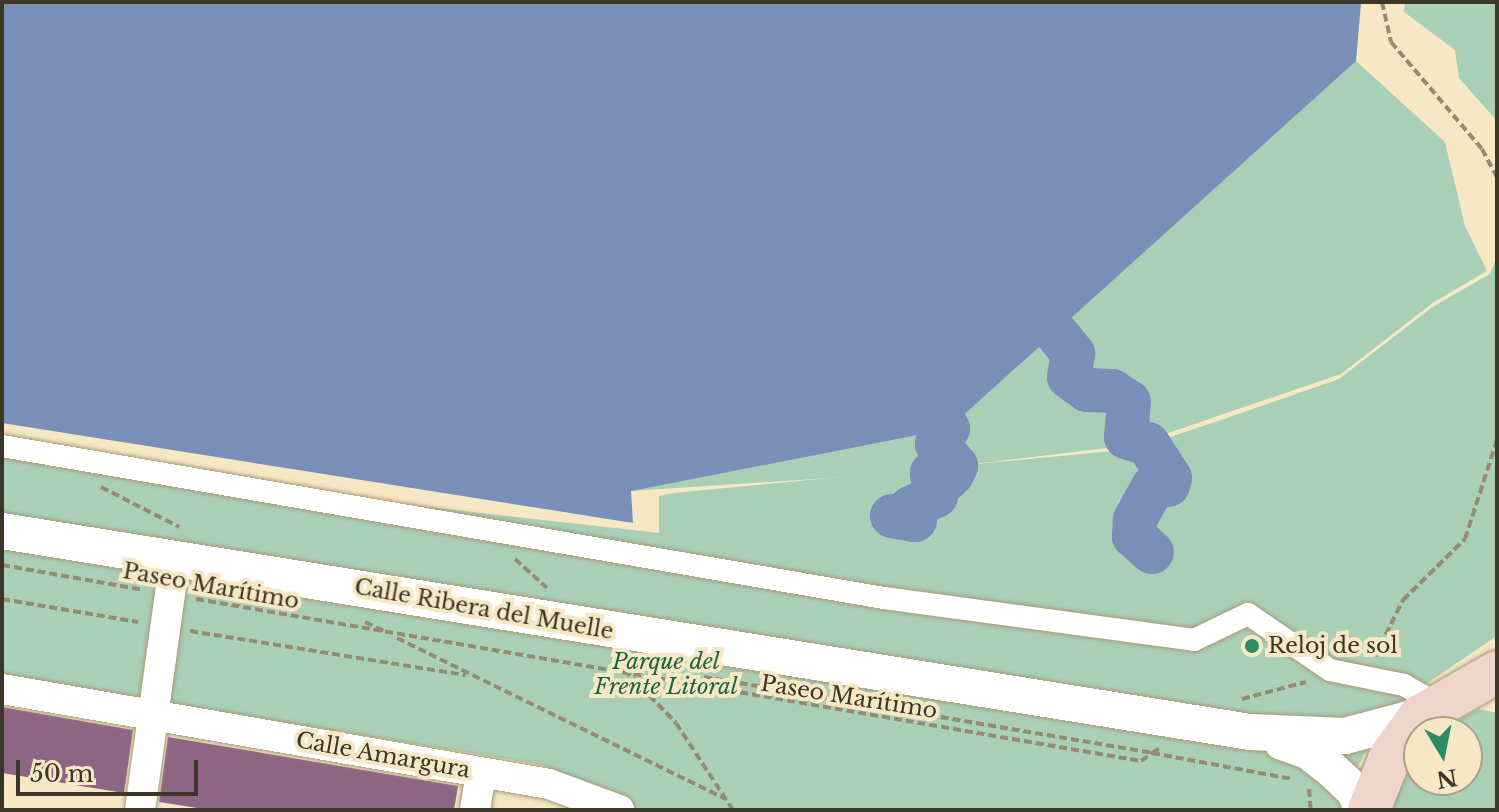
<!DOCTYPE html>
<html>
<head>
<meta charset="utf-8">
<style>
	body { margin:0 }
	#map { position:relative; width:1499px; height:812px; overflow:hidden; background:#f6e8c4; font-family:"Libre Baskerville",serif }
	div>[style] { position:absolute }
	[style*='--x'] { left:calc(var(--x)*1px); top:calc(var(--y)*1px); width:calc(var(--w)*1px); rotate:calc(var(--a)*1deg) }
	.green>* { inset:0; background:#a9d0b7 }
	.water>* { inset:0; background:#7a8fb8 }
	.river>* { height:44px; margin:-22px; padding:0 22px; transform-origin:22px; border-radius:22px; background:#7a8fb8 }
	.building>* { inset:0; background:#8e6683 }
	.path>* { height:4px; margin-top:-2px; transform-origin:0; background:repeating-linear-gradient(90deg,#958b72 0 8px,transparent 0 12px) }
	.roads { filter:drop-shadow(0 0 2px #a79a78) drop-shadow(0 0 2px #a79a78) }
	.pedestrian>* { height:22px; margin:-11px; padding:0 11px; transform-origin:11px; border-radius:11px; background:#fff }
	.minor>* { height:30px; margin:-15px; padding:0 15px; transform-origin:15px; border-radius:15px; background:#fff }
	.tertiary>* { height:36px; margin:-18px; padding:0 18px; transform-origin:18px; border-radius:18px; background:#fff }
	.secondary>* { height:42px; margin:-21px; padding:0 21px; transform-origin:21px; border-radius:21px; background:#efd4cb }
	.dots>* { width:22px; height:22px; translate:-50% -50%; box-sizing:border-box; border:4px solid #f6e8c4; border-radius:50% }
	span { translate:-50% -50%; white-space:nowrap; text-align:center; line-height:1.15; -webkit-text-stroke:8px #f6e8c4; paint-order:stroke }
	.street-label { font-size:22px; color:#3c3628 }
	.poi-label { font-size:22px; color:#3c3628 }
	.left { translate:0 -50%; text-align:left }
	.park-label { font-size:22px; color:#196540; font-style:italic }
	.frame { position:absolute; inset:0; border:4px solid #3c3628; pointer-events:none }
	.north { position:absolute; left:1403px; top:716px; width:80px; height:80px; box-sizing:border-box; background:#f6e8c4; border:2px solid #aca186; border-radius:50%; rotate:170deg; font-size:22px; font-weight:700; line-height:32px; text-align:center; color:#3c3628 }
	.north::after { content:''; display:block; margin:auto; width:28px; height:36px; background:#2b8c65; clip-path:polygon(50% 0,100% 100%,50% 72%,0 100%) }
	.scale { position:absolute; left:16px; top:760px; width:182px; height:36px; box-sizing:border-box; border:4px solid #3c3628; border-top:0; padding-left:10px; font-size:24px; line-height:28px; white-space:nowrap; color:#3c3628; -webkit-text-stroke:6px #f6e8c4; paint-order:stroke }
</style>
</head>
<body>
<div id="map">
	<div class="green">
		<div style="clip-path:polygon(1361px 2px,1356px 61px,1445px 142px,1465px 226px,1487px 271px,1434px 302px,1341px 374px,1133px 445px,891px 474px,631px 491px)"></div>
		<div style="clip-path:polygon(1405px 2px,1497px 2px,1497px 121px,1459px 78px,1455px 50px,1404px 12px)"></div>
		<div style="clip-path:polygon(1497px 256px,1497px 636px,1386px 711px,1354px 774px,1354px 810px,637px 810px,543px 765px,2px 676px,2px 451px,84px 468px,659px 533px,659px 496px,673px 493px,1134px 449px,1224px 419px,1339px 379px,1434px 306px,1490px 274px)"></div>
		<div style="clip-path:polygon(1479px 709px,1497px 713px,1497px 810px,1389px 810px,1419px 749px,1419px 780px,1467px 780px,1467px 732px,1433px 732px)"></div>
	</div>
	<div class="water">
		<div style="clip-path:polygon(2px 2px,1361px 2px,1356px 61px,948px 429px,631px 491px,633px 523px,2px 423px)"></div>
	</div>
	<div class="river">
		<div style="--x:1057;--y:334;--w:26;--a:51"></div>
		<div style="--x:1073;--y:354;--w:23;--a:100"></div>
		<div style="--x:1069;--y:377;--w:22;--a:36"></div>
		<div style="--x:1087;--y:390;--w:25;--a:2"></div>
		<div style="--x:1112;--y:391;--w:20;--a:33"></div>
		<div style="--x:1129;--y:402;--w:35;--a:95"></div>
		<div style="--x:1126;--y:437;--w:23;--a:18"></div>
		<div style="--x:1148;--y:444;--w:40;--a:57.1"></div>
		<div style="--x:1170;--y:478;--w:7;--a:106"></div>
		<div style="--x:1168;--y:485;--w:15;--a:172"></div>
		<div style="--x:1153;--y:487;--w:38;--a:119"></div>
		<div style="--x:1135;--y:520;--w:16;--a:94"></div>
		<div style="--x:1134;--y:536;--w:24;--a:42"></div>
		<div style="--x:892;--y:516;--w:23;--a:10"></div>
		<div style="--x:915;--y:520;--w:13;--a:-108"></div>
		<div style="--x:911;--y:508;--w:28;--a:-26"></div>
		<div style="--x:936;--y:496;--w:23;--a:-100"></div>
		<div style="--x:932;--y:473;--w:16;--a:22"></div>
		<div style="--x:947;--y:479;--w:7;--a:-45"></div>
		<div style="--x:952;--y:474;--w:9;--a:-63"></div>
		<div style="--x:956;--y:466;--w:29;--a:-131"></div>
		<div style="--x:937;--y:444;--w:19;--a:-54"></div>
	</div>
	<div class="building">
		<div style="clip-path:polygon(2px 707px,133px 730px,124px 793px,2px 773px)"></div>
		<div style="clip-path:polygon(168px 737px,458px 786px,454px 810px,210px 810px,159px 802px)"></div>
	</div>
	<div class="path">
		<div style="--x:1382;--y:2;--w:41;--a:77.3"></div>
		<div style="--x:1391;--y:42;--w:140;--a:49.6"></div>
		<div style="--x:1482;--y:149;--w:32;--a:62"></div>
		<div style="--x:101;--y:487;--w:88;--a:27.1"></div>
		<div style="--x:515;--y:559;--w:43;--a:42.2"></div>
		<div style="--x:2;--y:565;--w:144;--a:10"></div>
		<div style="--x:2;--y:599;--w:138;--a:9.6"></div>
		<div style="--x:196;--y:599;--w:959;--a:9.73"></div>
		<div style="--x:1141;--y:761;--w:14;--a:-36"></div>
		<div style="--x:1152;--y:753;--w:142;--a:10.5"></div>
		<div style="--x:365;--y:622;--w:23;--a:25"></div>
		<div style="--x:190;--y:631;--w:279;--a:9.1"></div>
		<div style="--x:397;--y:638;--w:365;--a:26.1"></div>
		<div style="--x:1375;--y:656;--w:63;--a:-63.4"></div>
		<div style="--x:1403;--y:600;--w:87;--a:-44.5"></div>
		<div style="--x:1465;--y:539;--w:104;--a:-72.1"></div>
		<div style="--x:616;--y:661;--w:86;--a:45.9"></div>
		<div style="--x:676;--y:723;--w:104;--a:56.8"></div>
		<div style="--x:704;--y:677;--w:454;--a:9.6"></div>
		<div style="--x:1152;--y:753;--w:9;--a:-32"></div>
		<div style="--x:1242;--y:699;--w:66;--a:-14.9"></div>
		<div style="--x:1309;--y:789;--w:21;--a:85"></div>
	</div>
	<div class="roads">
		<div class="pedestrian">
			<div style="--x:2;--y:446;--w:895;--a:9.78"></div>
			<div style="--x:884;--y:598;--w:313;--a:7.7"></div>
			<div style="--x:1194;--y:640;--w:60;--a:-25.7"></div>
			<div style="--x:1248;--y:614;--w:99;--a:34.3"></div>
			<div style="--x:1330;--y:670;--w:76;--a:11.5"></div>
			<div style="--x:1404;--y:685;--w:24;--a:30"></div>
		</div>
		<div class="minor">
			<div style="--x:2;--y:689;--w:555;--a:9.85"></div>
			<div style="--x:549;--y:784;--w:75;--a:20.4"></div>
			<div style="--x:140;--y:810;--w:255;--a:-82.1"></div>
			<div style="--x:475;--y:810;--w:38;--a:-81"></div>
		</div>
		<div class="tertiary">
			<div style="--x:2;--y:531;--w:1264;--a:9.15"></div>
			<div style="--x:1250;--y:732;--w:95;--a:2.4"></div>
			<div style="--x:1345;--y:736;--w:78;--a:-14.9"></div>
			<div style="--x:1282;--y:742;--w:28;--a:19"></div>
			<div style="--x:1308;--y:751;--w:28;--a:38"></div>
			<div style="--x:1330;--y:768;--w:33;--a:43"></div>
			<div style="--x:1354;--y:790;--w:22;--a:66"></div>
		</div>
		<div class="secondary">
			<div style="--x:1369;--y:810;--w:57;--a:-68.4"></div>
			<div style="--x:1390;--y:757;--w:51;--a:-53.8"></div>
			<div style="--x:1420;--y:716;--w:89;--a:-29.7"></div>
		</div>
	</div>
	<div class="dots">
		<div style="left:1252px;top:646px;background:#2b8c65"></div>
	</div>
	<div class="street-label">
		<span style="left:211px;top:586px;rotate:10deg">Paseo Marítimo</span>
		<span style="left:484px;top:609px;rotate:10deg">Calle Ribera del Muelle</span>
		<span style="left:849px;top:697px;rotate:9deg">Paseo Marítimo</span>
		<span style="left:383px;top:755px;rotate:10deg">Calle Amargura</span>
	</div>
	<div class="poi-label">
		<span class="left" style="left:1268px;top:646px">Reloj de sol</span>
	</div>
	<div class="park-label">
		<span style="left:666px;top:674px">Parque del<br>Frente Litoral</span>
	</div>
	<div class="frame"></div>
	<div class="north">N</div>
	<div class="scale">50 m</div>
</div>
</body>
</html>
